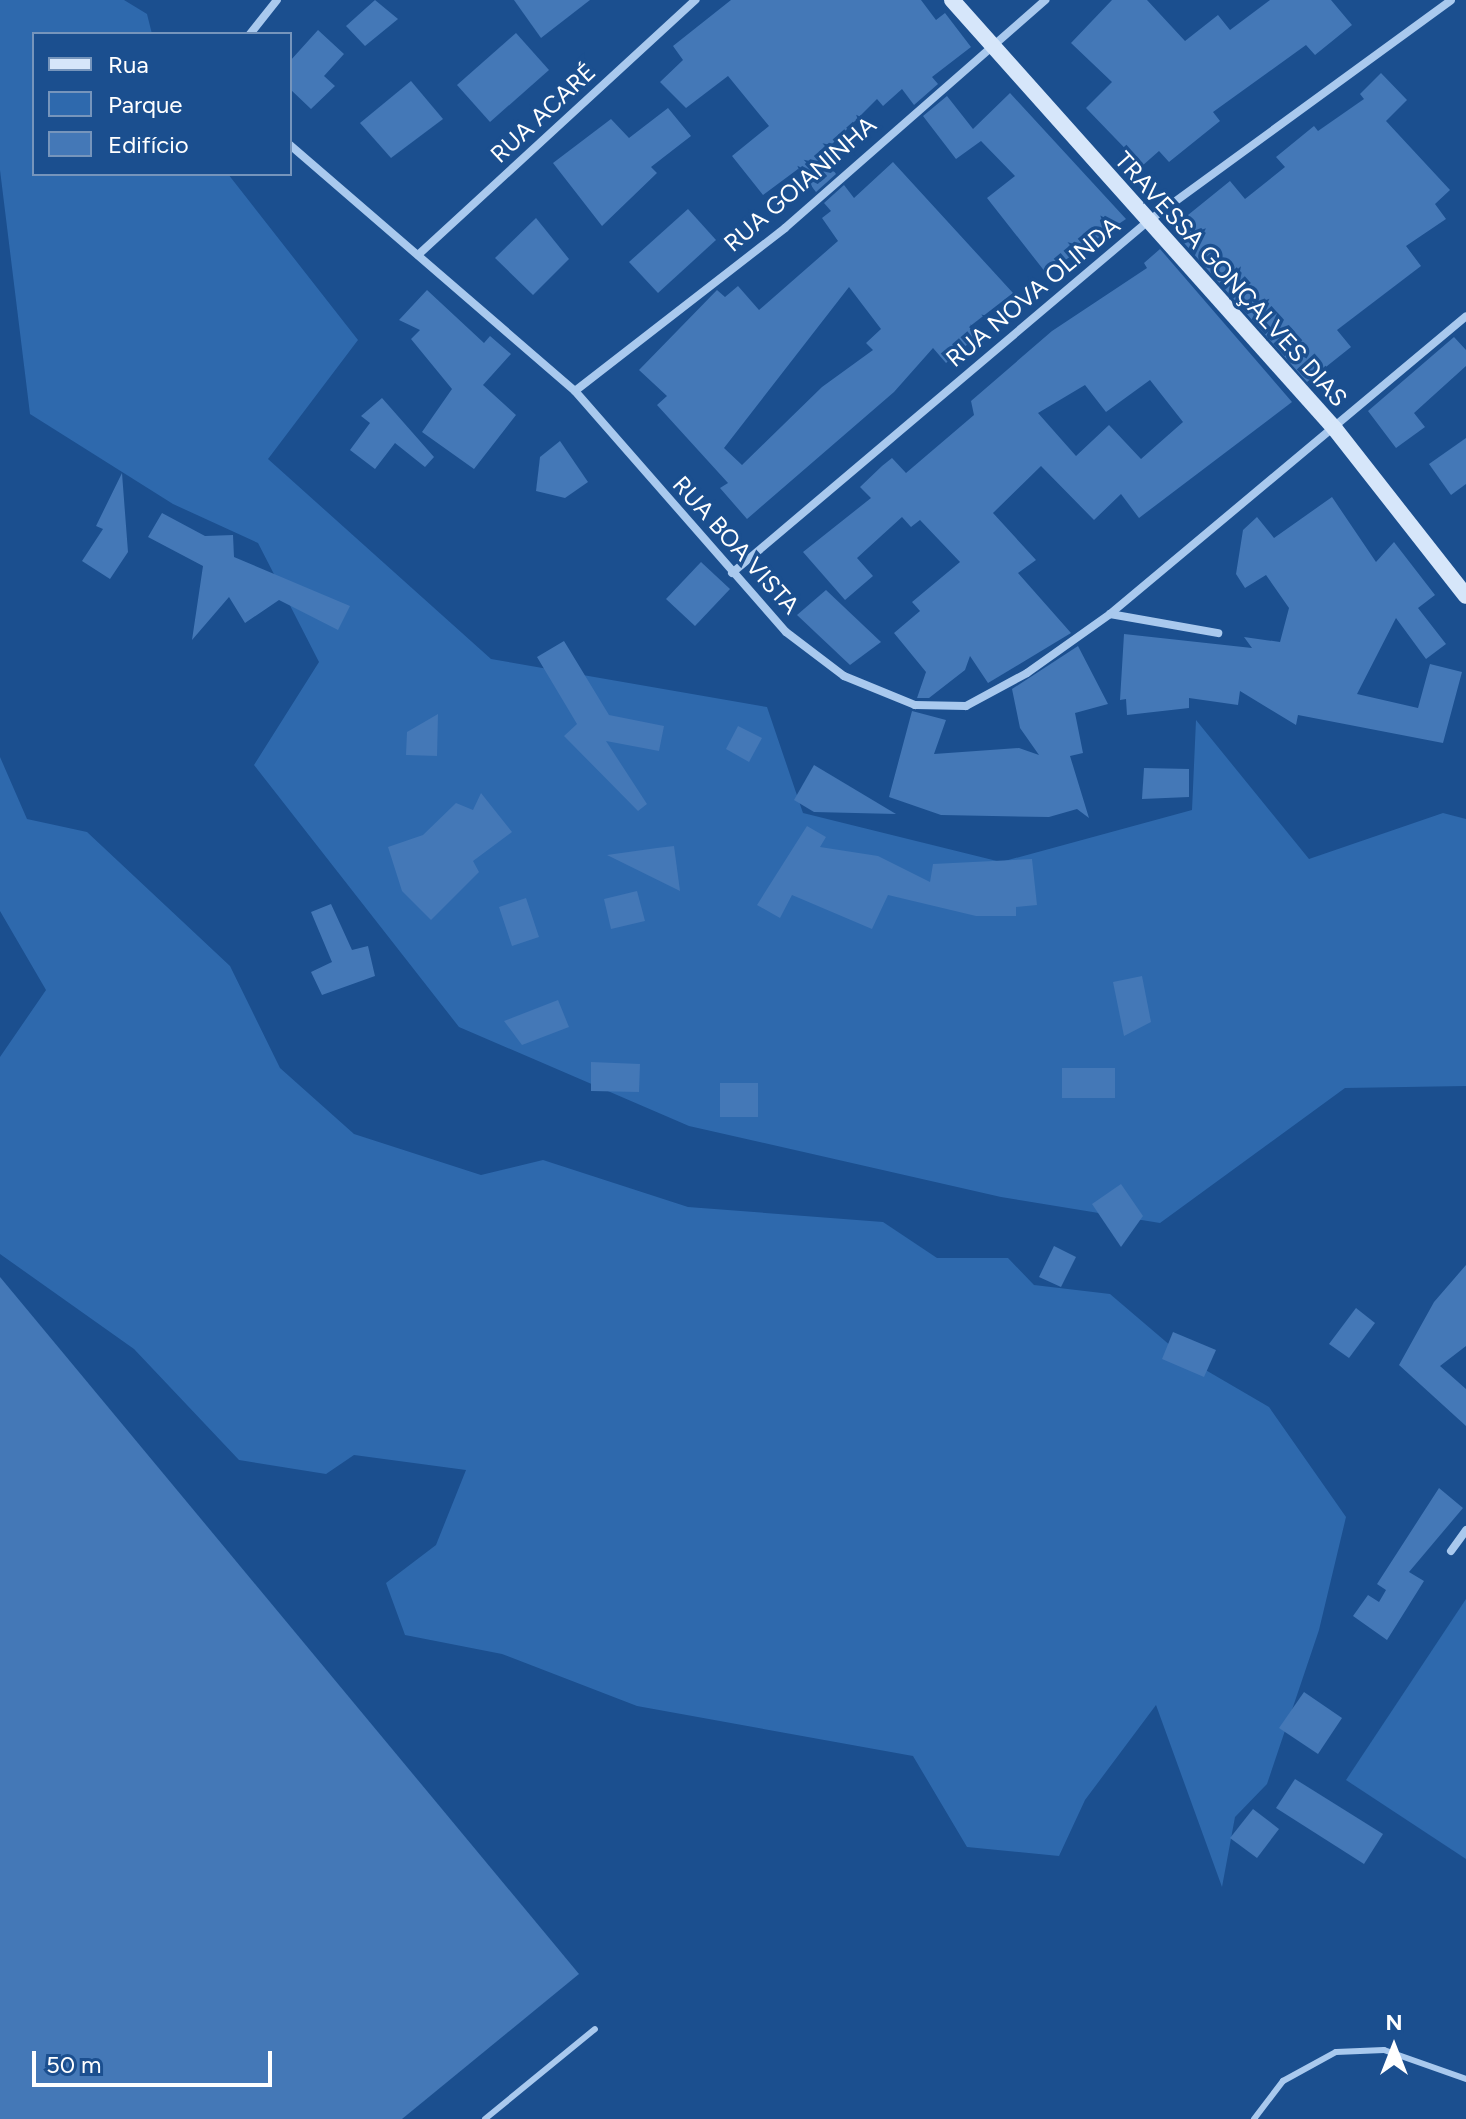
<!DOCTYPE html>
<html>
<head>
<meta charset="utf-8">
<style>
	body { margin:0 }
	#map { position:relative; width:1466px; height:2119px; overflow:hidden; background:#1b4f8f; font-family:Figtree,sans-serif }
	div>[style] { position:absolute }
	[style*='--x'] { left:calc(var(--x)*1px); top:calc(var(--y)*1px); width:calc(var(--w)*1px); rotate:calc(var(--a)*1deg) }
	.green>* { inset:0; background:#2e69ad }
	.building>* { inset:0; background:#4478b7 }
	.lane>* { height:6px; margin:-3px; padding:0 3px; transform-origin:3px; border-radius:3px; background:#a9c9ee }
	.street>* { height:8px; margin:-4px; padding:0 4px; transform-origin:4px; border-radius:4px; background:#a9c9ee }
	.secondary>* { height:16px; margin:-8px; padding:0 8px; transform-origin:8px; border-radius:8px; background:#d6e6fa }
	span { translate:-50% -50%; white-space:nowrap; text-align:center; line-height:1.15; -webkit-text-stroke:7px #1b4f8f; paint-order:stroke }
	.street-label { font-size:24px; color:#fff }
	.legend { position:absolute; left:32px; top:32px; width:260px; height:144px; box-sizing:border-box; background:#1b4f8f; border:2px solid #7695bc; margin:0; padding:10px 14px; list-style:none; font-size:24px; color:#fff }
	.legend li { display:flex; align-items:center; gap:16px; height:40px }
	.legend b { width:40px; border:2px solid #7695bc }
	.north { position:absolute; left:1354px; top:2007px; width:80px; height:80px; -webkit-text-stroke:6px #1b4f8f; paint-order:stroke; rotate:0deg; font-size:22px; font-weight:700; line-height:32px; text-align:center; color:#fff }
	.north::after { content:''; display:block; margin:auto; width:28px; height:36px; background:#fff; clip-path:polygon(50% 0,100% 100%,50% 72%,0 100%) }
	.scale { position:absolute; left:32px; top:2051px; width:240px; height:36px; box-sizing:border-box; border:4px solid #fff; border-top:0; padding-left:10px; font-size:24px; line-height:28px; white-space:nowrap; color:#fff; -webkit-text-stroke:6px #1b4f8f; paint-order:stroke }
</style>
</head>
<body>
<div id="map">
	<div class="green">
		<div style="clip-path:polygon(0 0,124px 0,147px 14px,152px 34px,34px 34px,34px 174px,228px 174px,358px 340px,268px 459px,491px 659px,767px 707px,803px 813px,1001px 862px,1192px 810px,1196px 720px,1309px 859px,1443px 813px,1466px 819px,1466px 1086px,1345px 1088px,1160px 1223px,1001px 1197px,689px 1126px,459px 1027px,254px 765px,319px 662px,258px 543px,173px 504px,30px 414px,0 170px)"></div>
		<div style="clip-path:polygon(0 757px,27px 819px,87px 832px,230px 966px,280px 1068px,354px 1134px,481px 1175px,543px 1160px,688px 1207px,883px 1222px,937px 1258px,1008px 1258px,1034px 1285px,1110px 1294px,1185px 1358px,1269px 1407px,1346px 1517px,1319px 1630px,1267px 1784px,1235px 1817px,1222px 1887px,1156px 1705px,1085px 1800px,1059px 1856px,967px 1847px,913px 1756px,637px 1706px,502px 1654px,405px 1635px,386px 1583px,436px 1545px,466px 1470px,354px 1455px,326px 1474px,239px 1460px,134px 1349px,0 1254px,0 1057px,46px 990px,0 911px)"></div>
		<div style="clip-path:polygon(1466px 1599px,1466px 1859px,1346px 1780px)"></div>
	</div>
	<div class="building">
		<div style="clip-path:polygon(375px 0,398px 19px,365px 46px,346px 26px)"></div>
		<div style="clip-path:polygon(514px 0,590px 0,541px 38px)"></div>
		<div style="clip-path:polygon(731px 0,921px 0,936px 20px,945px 13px,971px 47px,932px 77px,938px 84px,914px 105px,902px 89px,883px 106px,877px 99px,822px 154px,836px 174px,816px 192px,798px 169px,763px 195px,732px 156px,769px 126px,728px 76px,686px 108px,660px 82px,683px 60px,673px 46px)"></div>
		<div style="clip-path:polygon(1112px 0,1147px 0,1185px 41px,1218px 15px,1230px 30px,1270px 0,1331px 0,1352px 25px,1315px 55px,1306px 45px,1213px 112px,1220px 121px,1169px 162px,1159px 151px,1142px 166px,1086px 108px,1112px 82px,1071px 43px)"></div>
		<div style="clip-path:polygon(318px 30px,344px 54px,324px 76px,335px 86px,311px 109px,290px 89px,290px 61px)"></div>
		<div style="clip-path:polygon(516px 33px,549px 70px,490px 122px,457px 85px)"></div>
		<div style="clip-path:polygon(1381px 73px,1407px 100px,1386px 121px,1450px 190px,1435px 204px,1446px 219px,1406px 246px,1421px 266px,1337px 330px,1351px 347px,1307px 382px,1177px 235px,1193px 222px,1188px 215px,1230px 181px,1245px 199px,1285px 167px,1276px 157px,1314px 126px,1318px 131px,1364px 99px,1360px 94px)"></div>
		<div style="clip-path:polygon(411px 81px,443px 119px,391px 158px,360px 123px)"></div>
		<div style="clip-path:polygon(1010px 93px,1126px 219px,1046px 273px,987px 198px,1015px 176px,981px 141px,956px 159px,923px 116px,947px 96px,973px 129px)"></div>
		<div style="clip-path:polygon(668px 108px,691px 136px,651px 167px,657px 173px,602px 226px,553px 163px,611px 119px,629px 138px)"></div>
		<div style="clip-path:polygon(evenodd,893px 162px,1013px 293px,969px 327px,977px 336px,946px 363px,933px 348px,894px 392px,747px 519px,720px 488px,728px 483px,657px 405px,667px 396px,639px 370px,717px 290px,725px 297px,738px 286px,759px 310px,838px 241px,822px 218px,831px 211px,824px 203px,844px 185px,854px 198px,893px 162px,849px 287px,881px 329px,866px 343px,873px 350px,822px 387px,742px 465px,724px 448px,849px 287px)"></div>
		<div style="clip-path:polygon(688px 209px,716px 240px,658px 293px,629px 262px)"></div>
		<div style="clip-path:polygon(536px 218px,569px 259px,533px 295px,495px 258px)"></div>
		<div style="clip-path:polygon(evenodd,1160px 249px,1292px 402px,1139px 518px,1121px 494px,1094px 520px,1041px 466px,993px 513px,1036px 560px,1018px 573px,1071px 633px,988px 683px,970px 656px,965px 670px,929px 698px,917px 698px,926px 672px,894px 633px,920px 611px,912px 602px,960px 562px,920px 520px,911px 527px,902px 517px,857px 558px,873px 576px,845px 600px,803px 552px,871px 498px,860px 487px,882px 466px,892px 458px,906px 473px,974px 415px,971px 401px,1052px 331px,1147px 268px,1144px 263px,1160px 249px,1150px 380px,1183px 422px,1141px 459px,1109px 425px,1076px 456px,1038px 413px,1085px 385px,1106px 412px,1150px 380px)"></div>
		<div style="clip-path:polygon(427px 290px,484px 343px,490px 336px,511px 354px,483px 385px,516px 415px,474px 469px,422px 432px,452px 389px,411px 339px,420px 330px,399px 320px)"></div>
		<div style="clip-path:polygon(1454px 337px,1466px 350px,1466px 366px,1414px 413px,1425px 427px,1396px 448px,1368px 411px)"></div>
		<div style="clip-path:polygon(382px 398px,434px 457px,425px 467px,395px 443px,375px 469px,350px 450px,370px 423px,361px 416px)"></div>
		<div style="clip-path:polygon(1466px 438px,1466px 484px,1451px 495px,1429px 464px)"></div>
		<div style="clip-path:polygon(560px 441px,588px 482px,565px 498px,536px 491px,540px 457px)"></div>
		<div style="clip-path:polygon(122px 473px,128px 552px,110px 579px,82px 561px,103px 529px,96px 526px)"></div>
		<div style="clip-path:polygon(1332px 497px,1376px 562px,1394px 542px,1435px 595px,1418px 608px,1446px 644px,1426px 659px,1396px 618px,1357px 694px,1418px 708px,1430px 664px,1462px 672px,1443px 743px,1298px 715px,1296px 725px,1240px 691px,1238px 705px,1189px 698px,1189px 708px,1127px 715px,1126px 699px,1120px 700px,1124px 634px,1252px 648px,1244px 637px,1280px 642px,1289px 608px,1266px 575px,1245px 588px,1236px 574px,1243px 530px,1257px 517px,1274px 538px)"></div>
		<div style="clip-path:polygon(162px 513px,205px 536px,233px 535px,234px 557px,350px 606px,338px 630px,279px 600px,245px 623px,229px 597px,192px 640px,203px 566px,148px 537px)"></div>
		<div style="clip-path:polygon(701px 562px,730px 589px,695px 626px,666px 599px)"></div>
		<div style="clip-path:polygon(826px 590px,881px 642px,850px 665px,797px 615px)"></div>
		<div style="clip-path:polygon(564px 641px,609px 715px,664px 726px,659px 751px,606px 741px,647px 804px,638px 811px,564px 736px,577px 724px,537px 657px)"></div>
		<div style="clip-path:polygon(1078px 646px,1108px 704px,1075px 713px,1083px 753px,1070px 756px,1089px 818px,1077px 809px,1049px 817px,941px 815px,889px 797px,912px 711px,946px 720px,934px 754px,1019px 748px,1039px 755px,1020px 728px,1012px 689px)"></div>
		<div style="clip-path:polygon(438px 714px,437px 756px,406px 755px,407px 732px)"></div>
		<div style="clip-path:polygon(738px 726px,762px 738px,749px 762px,726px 749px)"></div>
		<div style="clip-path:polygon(814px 765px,896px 814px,814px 812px,794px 800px)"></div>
		<div style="clip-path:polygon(1144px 768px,1189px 769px,1189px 797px,1142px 799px)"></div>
		<div style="clip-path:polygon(481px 793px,512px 832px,473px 861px,479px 872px,431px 920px,402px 891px,388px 847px,423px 835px,456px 803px,473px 810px)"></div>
		<div style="clip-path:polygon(807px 826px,826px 837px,820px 847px,878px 856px,930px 882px,933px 864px,1032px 859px,1037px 905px,1016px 907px,1016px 916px,976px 916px,888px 895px,872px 929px,792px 895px,780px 918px,757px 905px)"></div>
		<div style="clip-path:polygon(674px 846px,680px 891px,607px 855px,657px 848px)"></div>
		<div style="clip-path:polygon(637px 891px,645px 921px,611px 929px,604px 899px)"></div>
		<div style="clip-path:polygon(526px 898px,539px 937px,512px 946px,499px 907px)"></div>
		<div style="clip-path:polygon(331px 904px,352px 950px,368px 946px,375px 976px,322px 995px,311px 972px,332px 962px,311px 912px)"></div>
		<div style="clip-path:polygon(1142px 976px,1151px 1022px,1124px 1036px,1113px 982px)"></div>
		<div style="clip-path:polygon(558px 1000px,569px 1027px,522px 1045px,504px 1021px)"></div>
		<div style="clip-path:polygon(591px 1062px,640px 1064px,639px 1092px,591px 1091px)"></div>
		<div style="clip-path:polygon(1062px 1068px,1115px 1068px,1115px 1098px,1062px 1098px)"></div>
		<div style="clip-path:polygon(720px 1083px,758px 1083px,758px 1117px,720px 1117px)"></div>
		<div style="clip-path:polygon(1121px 1184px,1143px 1216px,1121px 1247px,1092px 1204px)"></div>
		<div style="clip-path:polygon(1054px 1246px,1076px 1257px,1061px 1287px,1039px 1277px)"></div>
		<div style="clip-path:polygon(1466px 1265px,1466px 1346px,1440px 1366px,1466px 1389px,1466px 1426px,1399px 1365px,1434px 1302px)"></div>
		<div style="clip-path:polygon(0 1277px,579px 1974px,402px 2119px,0 2119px)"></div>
		<div style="clip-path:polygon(1356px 1308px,1375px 1323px,1349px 1358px,1329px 1344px)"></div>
		<div style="clip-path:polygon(1173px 1332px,1216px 1350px,1204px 1377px,1162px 1359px)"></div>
		<div style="clip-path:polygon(1439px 1488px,1463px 1508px,1409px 1572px,1424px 1581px,1387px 1640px,1353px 1616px,1368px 1595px,1379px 1602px,1386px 1590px,1377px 1584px)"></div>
		<div style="clip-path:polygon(1304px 1692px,1342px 1718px,1318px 1754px,1279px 1728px)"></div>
		<div style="clip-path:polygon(1295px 1779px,1383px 1834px,1364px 1864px,1276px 1808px)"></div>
		<div style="clip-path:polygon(1253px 1809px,1279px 1829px,1257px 1858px,1230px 1838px)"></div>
	</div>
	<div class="lane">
		<div style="--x:485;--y:2119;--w:142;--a:-39.3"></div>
		<div style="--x:1254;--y:2119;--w:48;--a:-52.7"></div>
		<div style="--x:1283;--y:2081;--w:60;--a:-28.7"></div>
		<div style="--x:1336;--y:2052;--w:48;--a:-2.4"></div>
		<div style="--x:1384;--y:2050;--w:87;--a:19.5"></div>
	</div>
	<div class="street">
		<div style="--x:250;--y:34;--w:43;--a:-51.5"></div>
		<div style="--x:290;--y:145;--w:376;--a:40.8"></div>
		<div style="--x:575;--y:391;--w:320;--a:48.8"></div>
		<div style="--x:786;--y:632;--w:73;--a:37.2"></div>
		<div style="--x:844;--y:676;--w:77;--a:22.2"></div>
		<div style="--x:915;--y:705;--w:51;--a:1.1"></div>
		<div style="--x:966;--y:706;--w:69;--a:-28.4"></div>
		<div style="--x:1027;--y:673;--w:102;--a:-35.4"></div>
		<div style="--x:1110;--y:614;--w:464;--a:-39.9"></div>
		<div style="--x:418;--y:255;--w:377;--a:-42.6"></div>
		<div style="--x:575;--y:391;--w:266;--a:-37.8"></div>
		<div style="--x:785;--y:228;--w:346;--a:-41.2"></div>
		<div style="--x:732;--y:573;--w:544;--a:-40.22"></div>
		<div style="--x:1147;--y:222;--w:376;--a:-36.1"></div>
		<div style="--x:1110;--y:614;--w:110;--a:10"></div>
		<div style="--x:1451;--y:1551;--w:26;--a:-54"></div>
	</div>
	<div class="secondary">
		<div style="--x:952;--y:0;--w:575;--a:48.24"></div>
		<div style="--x:1335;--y:429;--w:212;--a:51.9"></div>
	</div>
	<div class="street-label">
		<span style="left:543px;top:113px;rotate:-43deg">RUA ACARÉ</span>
		<span style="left:800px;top:184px;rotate:-41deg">RUA GOIANINHA</span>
		<span style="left:1231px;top:279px;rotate:48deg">TRAVESSA GONÇALVES DIAS</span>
		<span style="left:1033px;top:292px;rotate:-40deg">RUA NOVA OLINDA</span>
		<span style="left:736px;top:545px;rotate:48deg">RUA BOA VISTA</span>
	</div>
	<ul class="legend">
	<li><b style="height:10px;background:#d6e6fa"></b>Rua</li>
	<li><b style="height:22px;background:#2e69ad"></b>Parque</li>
	<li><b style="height:22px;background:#4478b7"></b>Edifício</li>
	</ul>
	<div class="north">N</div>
	<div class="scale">50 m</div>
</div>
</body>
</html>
